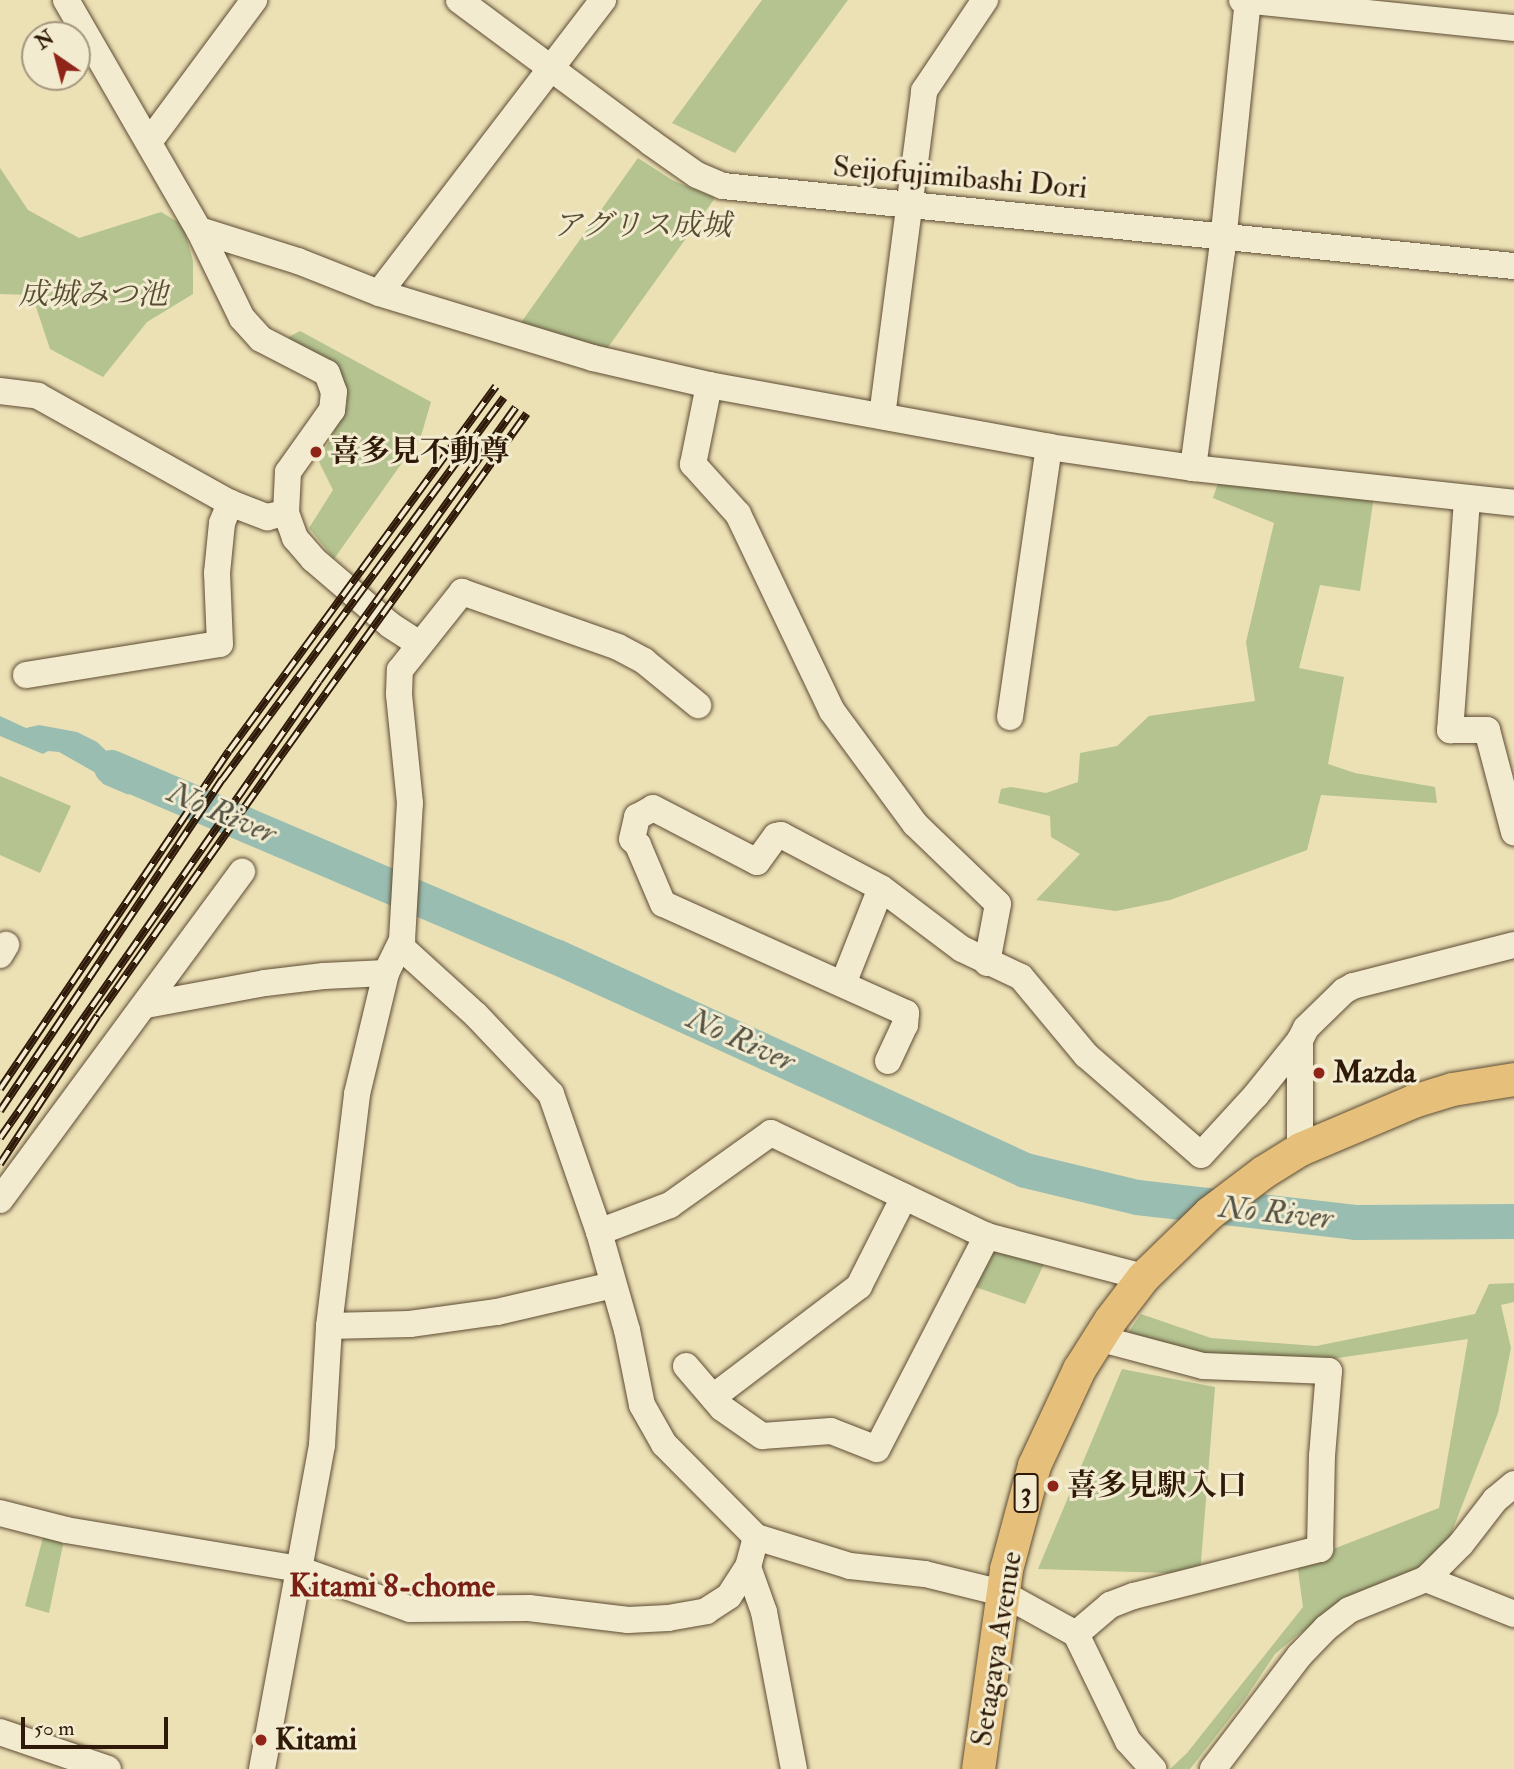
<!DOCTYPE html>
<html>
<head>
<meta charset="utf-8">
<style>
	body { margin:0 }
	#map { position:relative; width:1514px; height:1769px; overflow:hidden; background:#ece0b5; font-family:"IM FELL Double Pica","Noto Serif JP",serif }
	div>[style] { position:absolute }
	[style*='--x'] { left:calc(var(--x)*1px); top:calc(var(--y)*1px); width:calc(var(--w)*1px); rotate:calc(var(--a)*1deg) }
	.green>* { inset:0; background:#b4c390 }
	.water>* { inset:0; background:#99bdb1 }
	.river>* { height:35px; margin:-17.5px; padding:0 17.5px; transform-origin:17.5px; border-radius:17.5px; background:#99bdb1 }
	.roads { filter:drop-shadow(0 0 2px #5e4c34) drop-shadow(0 0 2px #5e4c34) }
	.minor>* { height:26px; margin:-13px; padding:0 13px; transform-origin:13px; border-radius:13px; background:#f3ebcf }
	.major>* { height:33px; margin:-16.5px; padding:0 16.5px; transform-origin:16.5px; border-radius:16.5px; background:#e6c07a }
	.rail>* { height:8px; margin-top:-4px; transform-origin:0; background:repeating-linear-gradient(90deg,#f3ebcf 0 16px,#2f1a09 0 32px); box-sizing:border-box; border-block:2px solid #2f1a09 }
	.dots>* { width:19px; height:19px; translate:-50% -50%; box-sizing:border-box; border:4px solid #f3ebcf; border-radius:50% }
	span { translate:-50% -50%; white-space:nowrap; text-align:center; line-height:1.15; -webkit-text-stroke:6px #f3ebcf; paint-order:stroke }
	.shield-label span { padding:2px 5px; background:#f3ebcf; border:2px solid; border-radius:5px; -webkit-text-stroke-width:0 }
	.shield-label { font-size:28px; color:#2f1a09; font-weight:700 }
	.street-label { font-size:30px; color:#2f1a09 }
	.park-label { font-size:30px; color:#574d32; font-style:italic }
	.poi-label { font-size:30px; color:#2f1a09; font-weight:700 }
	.left { translate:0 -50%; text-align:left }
	.water-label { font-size:32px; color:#545344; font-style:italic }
	.neighbourhood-label { font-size:32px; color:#7a1f14; font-weight:700 }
	.north { position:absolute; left:21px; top:21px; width:70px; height:70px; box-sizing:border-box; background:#f3ebcf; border:2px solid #a59780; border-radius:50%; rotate:325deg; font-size:19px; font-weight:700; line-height:28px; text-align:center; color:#2f1a09 }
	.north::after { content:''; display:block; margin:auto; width:24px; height:32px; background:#8f2418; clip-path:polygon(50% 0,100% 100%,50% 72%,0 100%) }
	.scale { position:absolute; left:21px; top:1717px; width:147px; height:32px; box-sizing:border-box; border:4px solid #2f1a09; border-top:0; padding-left:9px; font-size:21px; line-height:24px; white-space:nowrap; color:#2f1a09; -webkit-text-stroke:5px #f3ebcf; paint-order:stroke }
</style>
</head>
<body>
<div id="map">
	<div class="green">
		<div style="clip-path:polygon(762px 0,848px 0,735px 153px,672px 123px)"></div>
		<div style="clip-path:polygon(638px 158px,672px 180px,715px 198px,606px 350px,520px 324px)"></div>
		<div style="clip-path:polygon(0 168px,28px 210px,79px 238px,161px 212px,183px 225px,193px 261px,193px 294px,147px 322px,103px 377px,50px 349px,32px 295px,0 294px)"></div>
		<div style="clip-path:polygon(300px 331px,431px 402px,421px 436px,334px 559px,309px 528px,333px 490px,319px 462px,347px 404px,337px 375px,283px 340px)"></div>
		<div style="clip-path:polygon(1222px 471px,1375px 489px,1360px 591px,1320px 585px,1299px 668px,1344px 677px,1328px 764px,1355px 773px,1435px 787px,1437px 803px,1321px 795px,1307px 850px,1264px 866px,1170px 900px,1116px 911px,1036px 900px,1080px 854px,1051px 837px,1050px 816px,998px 803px,1001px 789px,1011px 787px,1046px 793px,1078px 782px,1080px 753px,1117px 746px,1149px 716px,1255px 701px,1246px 642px,1274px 523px,1213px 498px)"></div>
		<div style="clip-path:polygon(0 776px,71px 806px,40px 873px,0 855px)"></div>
		<div style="clip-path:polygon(996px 1247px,1045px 1262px,1025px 1304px,972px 1286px)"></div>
		<div style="clip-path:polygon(1514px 1283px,1514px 1302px,1501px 1305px,1511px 1348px,1498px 1413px,1446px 1547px,1411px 1575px,1389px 1579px,1360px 1594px,1300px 1633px,1275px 1654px,1245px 1699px,1190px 1769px,1170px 1769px,1187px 1753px,1303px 1607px,1297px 1563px,1439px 1508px,1468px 1339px,1324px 1360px,1198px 1353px,1126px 1336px,1141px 1314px,1211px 1338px,1316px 1346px,1475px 1314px,1489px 1284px)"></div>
		<div style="clip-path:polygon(1122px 1369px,1215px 1387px,1200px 1574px,1038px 1569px)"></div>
		<div style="clip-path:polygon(46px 1526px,66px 1530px,49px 1613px,25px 1606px)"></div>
	</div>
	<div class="water">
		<div style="clip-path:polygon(0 716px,26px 728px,39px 725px,77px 732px,97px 742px,122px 766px,162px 778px,152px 790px,133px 779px,126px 787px,129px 795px,103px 784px,96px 773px,59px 752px,48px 751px,43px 754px,0 736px)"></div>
	</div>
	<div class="river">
		<div style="--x:111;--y:767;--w:483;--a:23.1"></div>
		<div style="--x:555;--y:956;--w:516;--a:24.48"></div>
		<div style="--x:1025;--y:1170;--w:115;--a:13.6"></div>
		<div style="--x:1137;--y:1197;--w:219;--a:6.5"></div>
		<div style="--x:1355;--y:1222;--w:159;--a:-0.4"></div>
	</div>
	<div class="roads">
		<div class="minor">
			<div style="--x:66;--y:0;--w:266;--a:60"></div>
			<div style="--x:199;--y:230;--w:98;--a:64"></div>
			<div style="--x:242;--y:318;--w:28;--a:48"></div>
			<div style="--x:261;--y:339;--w:74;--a:27.3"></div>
			<div style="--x:327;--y:373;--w:20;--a:70"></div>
			<div style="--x:334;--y:392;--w:18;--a:96"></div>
			<div style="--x:332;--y:410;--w:76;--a:125.4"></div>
			<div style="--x:288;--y:472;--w:41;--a:92.8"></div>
			<div style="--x:286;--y:513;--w:27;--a:70"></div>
			<div style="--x:295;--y:538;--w:28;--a:49"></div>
			<div style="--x:313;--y:559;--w:101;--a:40.6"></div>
			<div style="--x:390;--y:625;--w:33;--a:33"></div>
			<div style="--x:459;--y:0;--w:238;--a:36.6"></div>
			<div style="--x:650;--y:142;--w:57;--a:35.1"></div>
			<div style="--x:697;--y:175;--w:28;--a:23"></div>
			<div style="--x:723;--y:186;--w:795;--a:5.78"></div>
			<div style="--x:1242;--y:0;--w:273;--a:5.9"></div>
			<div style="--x:149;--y:142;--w:177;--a:-53.5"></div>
			<div style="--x:199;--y:230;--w:104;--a:17.4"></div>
			<div style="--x:298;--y:261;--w:87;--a:21.6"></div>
			<div style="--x:379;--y:293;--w:224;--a:16.9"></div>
			<div style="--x:593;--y:358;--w:119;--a:13.1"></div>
			<div style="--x:709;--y:385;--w:346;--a:10.3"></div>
			<div style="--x:1049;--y:447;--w:146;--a:8.3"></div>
			<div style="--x:1193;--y:468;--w:323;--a:6.2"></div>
			<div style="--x:379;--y:293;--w:369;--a:-52.6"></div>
			<div style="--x:709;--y:385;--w:81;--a:101.4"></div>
			<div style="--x:693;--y:464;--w:67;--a:48"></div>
			<div style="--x:738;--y:514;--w:218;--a:64.5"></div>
			<div style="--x:832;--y:711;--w:140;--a:53.7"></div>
			<div style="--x:915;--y:824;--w:115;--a:43.9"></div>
			<div style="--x:998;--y:904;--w:60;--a:100.6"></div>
			<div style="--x:0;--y:391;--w:38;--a:7"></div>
			<div style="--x:38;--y:396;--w:220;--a:29.1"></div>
			<div style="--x:230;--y:503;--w:40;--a:21"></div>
			<div style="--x:267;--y:517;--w:19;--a:-12"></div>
			<div style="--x:882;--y:416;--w:328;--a:-82.6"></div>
			<div style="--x:924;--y:91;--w:110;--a:-56.2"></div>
			<div style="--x:1193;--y:468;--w:219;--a:-82.4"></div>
			<div style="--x:1222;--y:251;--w:252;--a:-84.1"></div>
			<div style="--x:1467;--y:500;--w:231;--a:94.2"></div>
			<div style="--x:1450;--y:730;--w:37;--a:0"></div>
			<div style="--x:1487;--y:730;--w:106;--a:75.2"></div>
			<div style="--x:26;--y:675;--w:196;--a:-9.1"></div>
			<div style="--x:220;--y:644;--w:71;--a:-92.4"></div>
			<div style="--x:217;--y:573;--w:50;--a:-84.3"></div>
			<div style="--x:222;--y:523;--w:22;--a:-68"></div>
			<div style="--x:1010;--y:717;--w:273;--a:-81.8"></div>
			<div style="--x:401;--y:947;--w:101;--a:42.2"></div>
			<div style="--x:476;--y:1015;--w:109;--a:46.5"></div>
			<div style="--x:551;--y:1094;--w:146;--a:70.8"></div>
			<div style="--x:599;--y:1232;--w:102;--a:74.1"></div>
			<div style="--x:627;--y:1330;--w:76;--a:78.7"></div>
			<div style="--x:642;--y:1405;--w:45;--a:60.6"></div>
			<div style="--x:664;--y:1444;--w:131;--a:45.3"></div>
			<div style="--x:756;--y:1537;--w:98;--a:17.1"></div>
			<div style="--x:850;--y:1566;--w:75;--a:6.1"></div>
			<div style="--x:925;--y:1574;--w:79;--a:13.9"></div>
			<div style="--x:1002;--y:1593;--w:85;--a:29"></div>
			<div style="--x:1076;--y:1634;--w:119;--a:64.1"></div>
			<div style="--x:1128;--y:1741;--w:38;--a:48"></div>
			<div style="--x:0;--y:955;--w:12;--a:-59"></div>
			<div style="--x:843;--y:984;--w:103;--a:-68.4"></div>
			<div style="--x:146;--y:1005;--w:121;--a:-10.5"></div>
			<div style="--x:265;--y:983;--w:59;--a:-6.8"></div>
			<div style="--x:324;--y:976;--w:62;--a:-2.8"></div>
			<div style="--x:1300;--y:1040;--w:109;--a:90"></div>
			<div style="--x:888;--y:1061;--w:40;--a:-65"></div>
			<div style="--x:905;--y:1025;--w:12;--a:-85"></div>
			<div style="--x:906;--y:1013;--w:266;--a:-155.8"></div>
			<div style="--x:663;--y:904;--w:64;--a:-113"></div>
			<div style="--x:638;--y:845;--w:8;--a:-135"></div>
			<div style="--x:632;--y:839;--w:23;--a:-77"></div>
			<div style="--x:637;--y:817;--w:18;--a:-29"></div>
			<div style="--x:653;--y:808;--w:117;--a:27.4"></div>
			<div style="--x:757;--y:862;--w:32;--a:-54"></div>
			<div style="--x:776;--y:836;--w:5;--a:-11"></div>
			<div style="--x:781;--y:835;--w:113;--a:27.9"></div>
			<div style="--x:881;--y:888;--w:101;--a:37"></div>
			<div style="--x:962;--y:949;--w:65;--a:25.4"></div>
			<div style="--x:1021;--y:977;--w:102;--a:50.2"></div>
			<div style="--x:1086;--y:1055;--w:152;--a:41"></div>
			<div style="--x:1201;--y:1155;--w:81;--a:-47.5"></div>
			<div style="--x:1256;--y:1095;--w:70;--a:-51.3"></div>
			<div style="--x:1300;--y:1040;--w:13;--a:-63"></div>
			<div style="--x:1306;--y:1028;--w:53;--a:-44.2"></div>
			<div style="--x:1344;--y:991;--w:10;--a:-29"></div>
			<div style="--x:1353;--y:986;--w:166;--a:-14.3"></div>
			<div style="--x:0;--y:1200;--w:408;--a:-53.6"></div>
			<div style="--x:599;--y:1232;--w:76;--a:-20.8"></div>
			<div style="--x:670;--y:1205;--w:124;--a:-35.5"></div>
			<div style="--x:771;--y:1133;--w:239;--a:25.5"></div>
			<div style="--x:987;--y:1236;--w:161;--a:14.7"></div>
			<div style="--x:329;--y:1326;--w:81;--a:-1.4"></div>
			<div style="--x:410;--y:1324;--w:88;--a:-7.9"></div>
			<div style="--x:497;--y:1312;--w:119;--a:-13.1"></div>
			<div style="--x:686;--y:1366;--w:55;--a:49.4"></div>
			<div style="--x:722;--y:1408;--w:49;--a:35"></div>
			<div style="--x:762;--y:1436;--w:69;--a:-4.1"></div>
			<div style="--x:831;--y:1431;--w:49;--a:21.4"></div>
			<div style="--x:877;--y:1449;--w:240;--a:-62.7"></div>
			<div style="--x:713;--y:1397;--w:183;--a:-37.2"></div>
			<div style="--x:859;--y:1286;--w:100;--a:-63.2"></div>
			<div style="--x:0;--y:1513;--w:68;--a:14.4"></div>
			<div style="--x:66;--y:1530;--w:235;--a:9.5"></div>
			<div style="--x:298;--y:1569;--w:119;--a:19.7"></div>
			<div style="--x:410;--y:1609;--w:119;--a:-0.5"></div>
			<div style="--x:529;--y:1608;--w:100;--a:6.9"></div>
			<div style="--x:628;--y:1620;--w:40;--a:-2.9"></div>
			<div style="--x:668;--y:1618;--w:39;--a:-10"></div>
			<div style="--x:706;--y:1611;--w:27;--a:-33"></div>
			<div style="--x:729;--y:1596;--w:35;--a:-57"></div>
			<div style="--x:748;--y:1567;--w:31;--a:-75"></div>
			<div style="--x:748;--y:1567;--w:48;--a:70.4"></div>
			<div style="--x:764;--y:1612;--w:160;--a:79.2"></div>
			<div style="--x:1426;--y:1579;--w:95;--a:21.7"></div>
			<div style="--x:1076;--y:1634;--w:45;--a:-40.5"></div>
			<div style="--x:1110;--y:1605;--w:26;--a:-21"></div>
			<div style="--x:1134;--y:1596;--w:192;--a:-14.2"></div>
			<div style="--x:1320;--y:1549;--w:93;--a:-88.8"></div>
			<div style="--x:1322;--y:1456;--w:85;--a:-85.3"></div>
			<div style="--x:1329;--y:1371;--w:126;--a:-177.7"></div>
			<div style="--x:1203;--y:1366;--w:109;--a:-165.1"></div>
			<div style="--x:0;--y:1732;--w:114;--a:18.9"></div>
			<div style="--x:262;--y:1769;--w:330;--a:-79.5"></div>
			<div style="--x:322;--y:1445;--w:119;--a:-86.6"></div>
			<div style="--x:329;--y:1326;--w:234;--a:-83.1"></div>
			<div style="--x:357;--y:1094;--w:124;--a:-76.5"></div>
			<div style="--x:386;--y:973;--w:37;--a:-64"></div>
			<div style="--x:402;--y:940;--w:137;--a:-86.7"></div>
			<div style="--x:410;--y:803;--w:110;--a:-95.8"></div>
			<div style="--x:399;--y:694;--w:24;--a:-88"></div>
			<div style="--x:400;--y:670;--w:100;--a:-51.5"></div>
			<div style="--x:462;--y:592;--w:165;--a:19.4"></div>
			<div style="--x:618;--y:647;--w:30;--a:28"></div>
			<div style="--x:644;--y:661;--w:70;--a:39.2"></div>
			<div style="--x:1213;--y:1769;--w:142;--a:-52.7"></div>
			<div style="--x:1299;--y:1656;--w:39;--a:-46"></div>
			<div style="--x:1326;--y:1628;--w:29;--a:-38"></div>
			<div style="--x:1349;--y:1610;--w:83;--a:-21.9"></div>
			<div style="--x:1426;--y:1579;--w:49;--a:-45"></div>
			<div style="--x:1461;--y:1544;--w:56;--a:-52.3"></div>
			<div style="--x:1495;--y:1500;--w:25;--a:-40"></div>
		</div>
		<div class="major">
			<div style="--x:978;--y:1769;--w:202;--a:-82"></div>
			<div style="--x:1006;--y:1569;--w:108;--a:-74.9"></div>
			<div style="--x:1034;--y:1465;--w:106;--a:-64.9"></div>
			<div style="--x:1079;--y:1369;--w:58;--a:-57.7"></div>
			<div style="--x:1110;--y:1320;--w:54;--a:-52.5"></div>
			<div style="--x:1143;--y:1277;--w:92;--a:-44.1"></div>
			<div style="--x:1209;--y:1213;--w:68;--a:-37.2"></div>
			<div style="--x:1263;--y:1172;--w:44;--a:-31.9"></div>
			<div style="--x:1300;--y:1149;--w:123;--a:-23"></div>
			<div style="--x:1413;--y:1101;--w:41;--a:-17.1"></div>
			<div style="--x:1452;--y:1089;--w:63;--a:-9.2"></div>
		</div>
	</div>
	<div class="rail">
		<div style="--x:0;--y:1089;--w:408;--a:-55.9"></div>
		<div style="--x:229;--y:751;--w:452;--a:-53.8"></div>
		<div style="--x:0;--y:1111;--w:399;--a:-56.2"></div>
		<div style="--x:222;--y:780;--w:475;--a:-53.6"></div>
		<div style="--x:0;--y:1138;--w:557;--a:-55.08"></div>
		<div style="--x:319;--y:681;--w:337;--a:-54.3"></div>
		<div style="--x:0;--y:1164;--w:178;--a:-56.7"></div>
		<div style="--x:98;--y:1015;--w:299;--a:-54.8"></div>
		<div style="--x:270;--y:771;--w:440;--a:-54.3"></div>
	</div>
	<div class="dots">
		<div style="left:316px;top:452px;background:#8f2418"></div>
		<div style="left:1319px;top:1073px;background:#8f2418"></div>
		<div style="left:1053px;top:1486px;background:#8f2418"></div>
		<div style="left:261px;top:1740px;background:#8f2418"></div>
	</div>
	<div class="shield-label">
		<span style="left:1026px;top:1493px">3</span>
	</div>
	<div class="street-label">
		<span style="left:960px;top:178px;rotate:5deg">Seijofujimibashi Dori</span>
		<span style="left:997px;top:1649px;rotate:-81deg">Setagaya Avenue</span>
	</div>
	<div class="park-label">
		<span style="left:642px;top:226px">アグリス成城</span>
		<span style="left:93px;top:295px">成城みつ池</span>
	</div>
	<div class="poi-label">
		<span class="left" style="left:330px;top:452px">喜多見不動尊</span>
		<span class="left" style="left:1333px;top:1073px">Mazda</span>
		<span class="left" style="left:1067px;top:1486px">喜多見駅入口</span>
		<span class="left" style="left:275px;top:1740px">Kitami</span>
	</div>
	<div class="water-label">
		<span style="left:222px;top:813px;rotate:23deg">No River</span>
		<span style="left:741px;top:1040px;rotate:24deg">No River</span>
		<span style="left:1276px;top:1213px;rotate:6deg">No River</span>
	</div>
	<div class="neighbourhood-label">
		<span style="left:392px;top:1586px">Kitami 8-chome</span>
	</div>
	<div class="north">N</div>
	<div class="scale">50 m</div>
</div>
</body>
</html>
